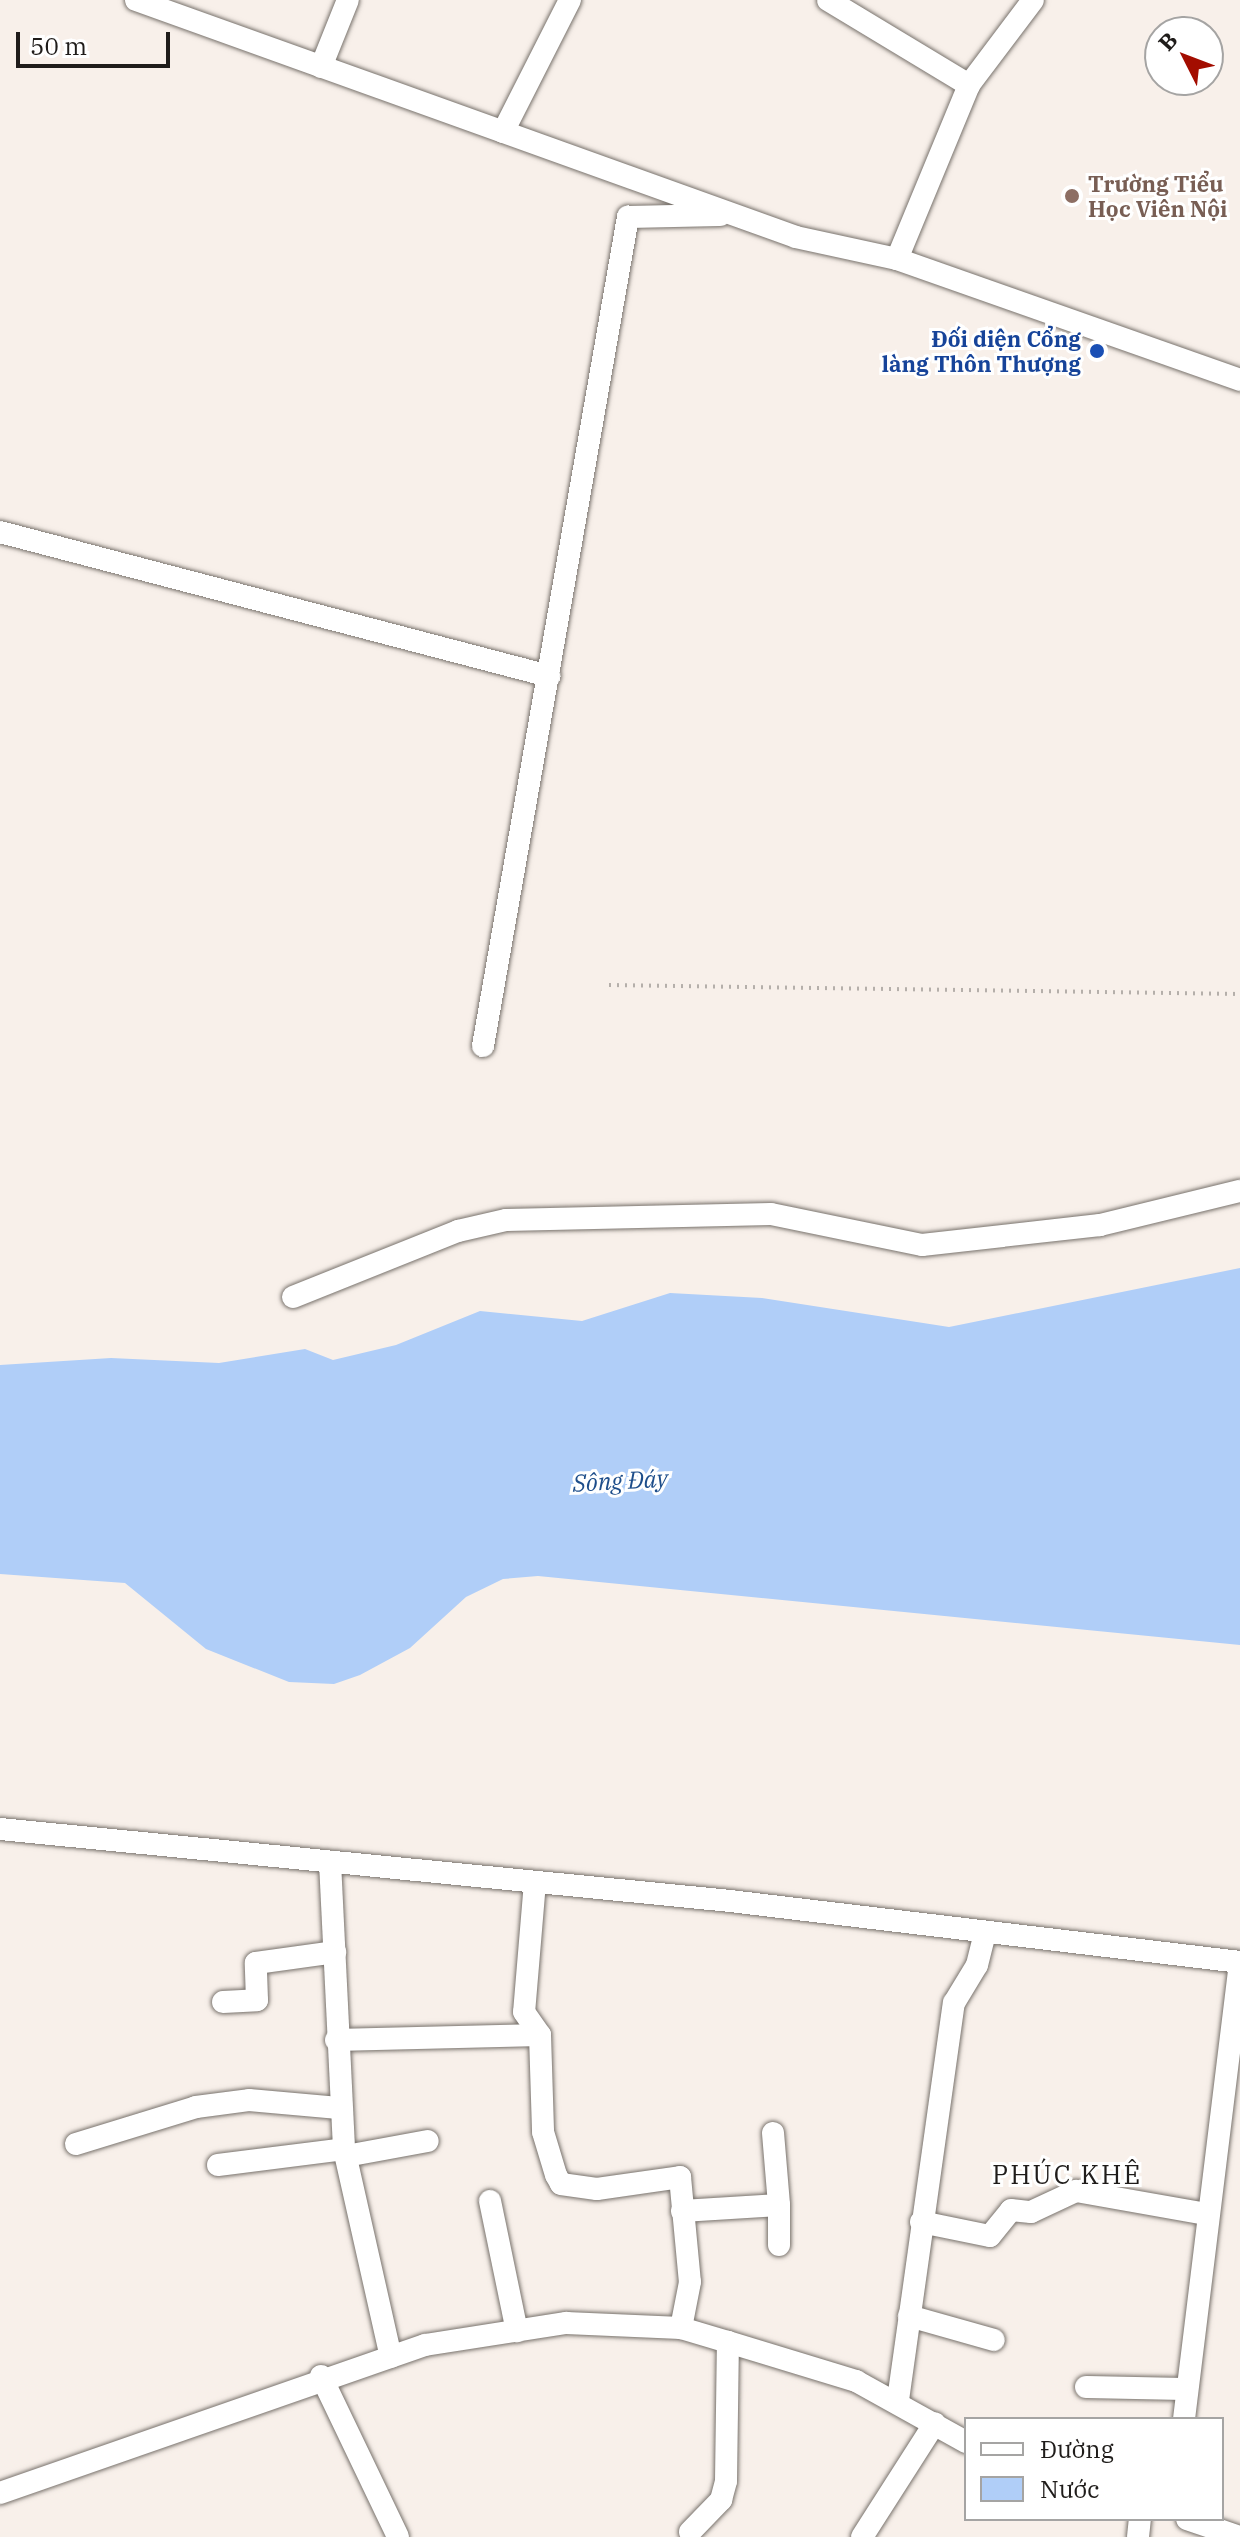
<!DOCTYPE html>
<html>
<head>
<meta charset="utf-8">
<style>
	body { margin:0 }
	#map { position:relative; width:1240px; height:2537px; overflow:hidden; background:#f8f0ea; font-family:"IBM Plex Serif",serif }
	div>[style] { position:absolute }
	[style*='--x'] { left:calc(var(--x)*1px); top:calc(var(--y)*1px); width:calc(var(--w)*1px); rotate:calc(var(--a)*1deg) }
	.water>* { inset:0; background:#b0cef8 }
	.path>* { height:4px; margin-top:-2px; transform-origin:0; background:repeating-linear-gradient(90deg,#b5afaa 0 2px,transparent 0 8px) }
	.roads { filter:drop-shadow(0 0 2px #78726c) drop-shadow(0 0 2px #78726c) }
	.minor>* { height:22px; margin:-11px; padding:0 11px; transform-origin:11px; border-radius:11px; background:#fff }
	.dots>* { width:22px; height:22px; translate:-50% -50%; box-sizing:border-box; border:4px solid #fff; border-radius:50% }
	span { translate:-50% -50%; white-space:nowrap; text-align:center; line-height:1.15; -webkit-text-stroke:6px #fff; paint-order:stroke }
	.education-label { font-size:22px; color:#785e54; font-weight:700 }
	.left { translate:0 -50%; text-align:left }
	.transit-label { font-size:22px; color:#164399; font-weight:700 }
	.right { translate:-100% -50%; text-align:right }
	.water-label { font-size:24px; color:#1d4d8a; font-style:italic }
	.quarter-label { font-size:26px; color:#1f1c1a; letter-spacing:2px }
	.legend { position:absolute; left:964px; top:2417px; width:260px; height:104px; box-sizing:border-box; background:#fff; border:2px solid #a5a4a3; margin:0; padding:10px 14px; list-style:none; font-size:24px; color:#1f1c1a }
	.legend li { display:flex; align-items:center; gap:16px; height:40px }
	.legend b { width:40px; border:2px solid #a5a4a3 }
	.north { position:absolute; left:1144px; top:16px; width:80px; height:80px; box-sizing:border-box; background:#fff; border:2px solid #a5a4a3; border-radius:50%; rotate:312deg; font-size:22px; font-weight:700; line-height:32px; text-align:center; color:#1f1c1a }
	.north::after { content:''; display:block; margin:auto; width:28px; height:36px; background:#a30d00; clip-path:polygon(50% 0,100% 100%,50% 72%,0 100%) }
	.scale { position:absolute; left:16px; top:32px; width:154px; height:36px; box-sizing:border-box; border:4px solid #1f1c1a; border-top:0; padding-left:10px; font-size:24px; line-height:28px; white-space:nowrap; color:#1f1c1a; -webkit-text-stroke:6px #fff; paint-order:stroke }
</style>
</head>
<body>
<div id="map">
	<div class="water">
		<div style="clip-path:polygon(1240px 1268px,1240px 1645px,538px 1576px,503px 1579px,466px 1597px,410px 1648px,360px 1675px,334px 1684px,289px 1682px,206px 1649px,125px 1583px,0 1574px,0 1365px,111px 1358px,219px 1363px,305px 1349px,333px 1360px,396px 1345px,480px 1311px,582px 1321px,670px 1293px,762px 1298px,949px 1327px)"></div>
	</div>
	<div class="path">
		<div style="--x:609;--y:985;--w:631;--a:0.82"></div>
	</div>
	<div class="roads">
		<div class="minor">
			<div style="--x:136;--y:0;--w:701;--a:19.75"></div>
			<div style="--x:796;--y:237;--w:103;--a:12.3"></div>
			<div style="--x:897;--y:259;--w:364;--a:19.4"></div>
			<div style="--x:828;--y:0;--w:165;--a:31.1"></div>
			<div style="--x:321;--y:67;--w:72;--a:-68.1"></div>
			<div style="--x:503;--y:132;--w:148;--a:-63.1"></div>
			<div style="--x:897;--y:259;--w:188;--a:-67.5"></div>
			<div style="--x:969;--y:85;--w:106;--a:-53"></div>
			<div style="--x:0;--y:532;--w:568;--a:14.7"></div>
			<div style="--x:483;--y:1046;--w:842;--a:-80.08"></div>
			<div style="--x:628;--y:217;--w:92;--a:-1.2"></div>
			<div style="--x:293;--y:1297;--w:178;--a:-21.8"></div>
			<div style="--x:458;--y:1231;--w:49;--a:-12.9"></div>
			<div style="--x:506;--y:1220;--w:265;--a:-1.3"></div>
			<div style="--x:771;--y:1214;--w:154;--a:11.6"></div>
			<div style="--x:922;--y:1245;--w:179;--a:-6.4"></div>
			<div style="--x:1100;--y:1225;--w:144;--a:-13.7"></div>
			<div style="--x:0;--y:1829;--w:734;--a:5.63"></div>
			<div style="--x:730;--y:1901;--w:514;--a:6.82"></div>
			<div style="--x:330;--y:1862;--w:287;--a:87.2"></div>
			<div style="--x:344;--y:2149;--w:213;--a:77.3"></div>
			<div style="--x:535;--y:1882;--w:130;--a:94.8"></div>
			<div style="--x:524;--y:2012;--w:28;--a:55"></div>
			<div style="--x:540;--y:2035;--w:97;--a:88.2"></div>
			<div style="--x:543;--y:2132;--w:45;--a:73.2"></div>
			<div style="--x:556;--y:2175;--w:10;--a:61"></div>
			<div style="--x:561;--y:2184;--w:36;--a:8"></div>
			<div style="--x:597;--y:2189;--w:84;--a:-8.2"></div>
			<div style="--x:680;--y:2177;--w:105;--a:84.6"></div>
			<div style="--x:690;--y:2282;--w:47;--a:101.1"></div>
			<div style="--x:223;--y:2002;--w:34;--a:-3"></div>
			<div style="--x:257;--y:2000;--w:37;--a:-92"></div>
			<div style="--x:256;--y:1963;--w:80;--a:-7.9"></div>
			<div style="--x:336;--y:2040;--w:204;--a:-1.4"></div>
			<div style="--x:773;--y:2133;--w:72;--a:85.2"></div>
			<div style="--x:76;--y:2144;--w:126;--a:-17.1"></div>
			<div style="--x:196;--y:2107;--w:53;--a:-7.5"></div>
			<div style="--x:249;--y:2100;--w:90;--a:5.1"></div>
			<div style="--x:346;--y:2156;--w:83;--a:-10.4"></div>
			<div style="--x:218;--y:2165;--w:127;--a:-7.2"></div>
			<div style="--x:490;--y:2201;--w:133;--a:78.3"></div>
			<div style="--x:682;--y:2211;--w:97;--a:-3.5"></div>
			<div style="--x:779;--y:2205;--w:40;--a:90"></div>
			<div style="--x:921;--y:2222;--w:70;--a:11.5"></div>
			<div style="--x:990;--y:2236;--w:33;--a:-51"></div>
			<div style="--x:1011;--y:2210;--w:20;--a:6"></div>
			<div style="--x:1031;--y:2212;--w:50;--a:-25"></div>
			<div style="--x:1076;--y:2191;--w:133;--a:10"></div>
			<div style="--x:909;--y:2316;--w:88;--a:15.8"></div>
			<div style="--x:321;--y:2376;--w:178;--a:64.4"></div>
			<div style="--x:1086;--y:2387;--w:99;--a:1.2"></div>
			<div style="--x:898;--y:2400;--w:401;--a:-82"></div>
			<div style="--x:954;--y:2003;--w:44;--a:-58.8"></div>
			<div style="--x:977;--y:1965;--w:34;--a:-76"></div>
			<div style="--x:1184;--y:2419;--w:460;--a:-83"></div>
			<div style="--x:0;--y:2493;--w:450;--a:-19.2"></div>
			<div style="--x:425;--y:2345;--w:143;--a:-8.9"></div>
			<div style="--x:566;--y:2323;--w:115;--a:2.5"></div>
			<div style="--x:681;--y:2328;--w:49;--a:16.6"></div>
			<div style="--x:728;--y:2342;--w:134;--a:16.9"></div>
			<div style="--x:856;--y:2381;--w:126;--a:29"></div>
			<div style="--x:1187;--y:2519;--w:56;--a:18.8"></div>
			<div style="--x:690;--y:2532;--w:45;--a:-45.9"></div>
			<div style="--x:721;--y:2500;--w:20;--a:-75"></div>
			<div style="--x:726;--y:2481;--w:139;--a:-89.2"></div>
			<div style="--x:862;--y:2537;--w:135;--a:-57.4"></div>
			<div style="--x:1138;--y:2537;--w:18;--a:-84"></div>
		</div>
	</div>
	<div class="dots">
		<div style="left:1072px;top:196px;background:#8d6e63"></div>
		<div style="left:1097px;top:351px;background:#1a4fb4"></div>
	</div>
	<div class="education-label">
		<span class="left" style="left:1088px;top:196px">Trường Tiểu<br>Học Viên Nội</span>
	</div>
	<div class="transit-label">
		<span class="right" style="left:1081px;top:351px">Đối diện Cổng<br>làng Thôn Thượng</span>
	</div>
	<div class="water-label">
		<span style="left:620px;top:1481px;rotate:-3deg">Sông Đáy</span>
	</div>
	<div class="quarter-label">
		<span style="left:1067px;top:2175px">PHÚC KHÊ</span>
	</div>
	<ul class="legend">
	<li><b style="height:10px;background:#fff"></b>Đường</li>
	<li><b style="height:22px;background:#b0cef8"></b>Nước</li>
	</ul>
	<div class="north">B</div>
	<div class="scale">50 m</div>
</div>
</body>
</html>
